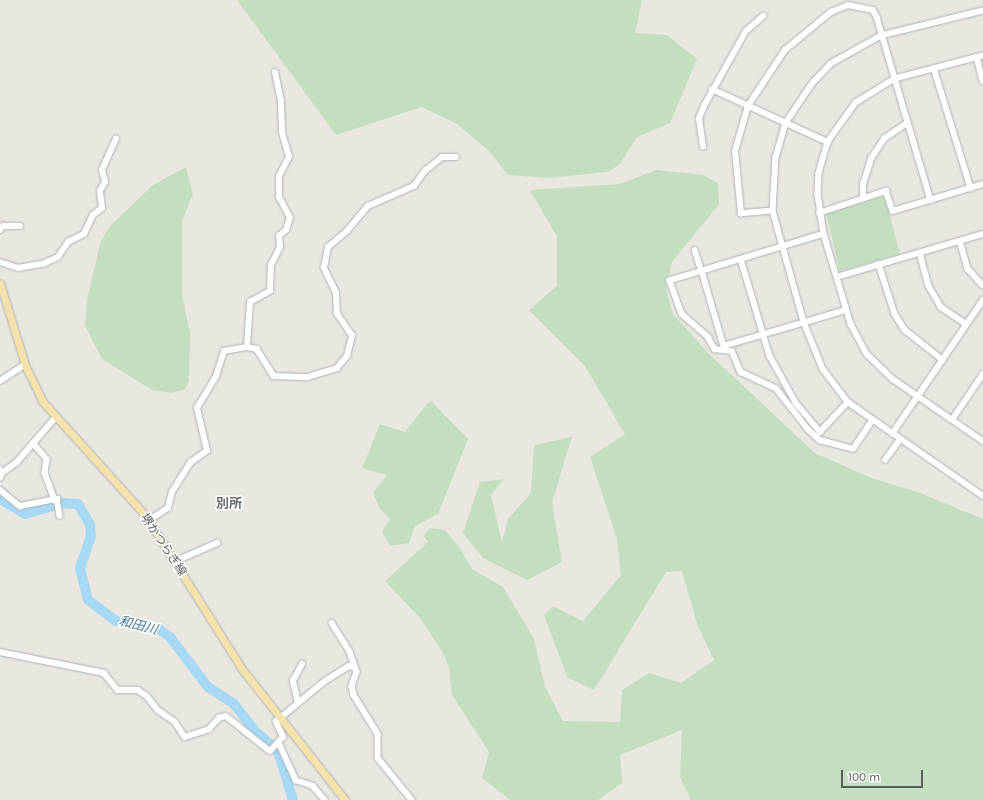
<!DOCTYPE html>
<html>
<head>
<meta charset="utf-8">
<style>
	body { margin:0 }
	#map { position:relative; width:983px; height:800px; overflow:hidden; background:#eae7e1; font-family:Karla,"Noto Sans JP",sans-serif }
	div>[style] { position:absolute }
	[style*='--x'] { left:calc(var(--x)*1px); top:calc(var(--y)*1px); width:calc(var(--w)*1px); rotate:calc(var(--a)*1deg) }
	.green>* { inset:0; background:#c3dfc0 }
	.river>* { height:10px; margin:-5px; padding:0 5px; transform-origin:5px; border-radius:5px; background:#a7d9f4 }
	.roads { filter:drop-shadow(0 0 1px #aeb2b5) drop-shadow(0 0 1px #aeb2b5) }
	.minor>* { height:5.5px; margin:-2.75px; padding:0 2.75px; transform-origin:2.75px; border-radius:2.75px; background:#fff }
	.major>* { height:7px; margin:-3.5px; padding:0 3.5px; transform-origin:3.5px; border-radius:3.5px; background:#f4e2ac }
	span { translate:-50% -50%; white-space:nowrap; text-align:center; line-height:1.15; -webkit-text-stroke:3px #fff; paint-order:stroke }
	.street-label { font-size:12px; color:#595d60 }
	.neighbourhood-label { font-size:13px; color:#6a6f72; font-weight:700 }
	.water-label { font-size:13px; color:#45769b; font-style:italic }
	.scale { position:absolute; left:841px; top:770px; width:82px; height:18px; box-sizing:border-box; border:2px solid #595d60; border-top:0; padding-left:5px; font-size:12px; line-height:14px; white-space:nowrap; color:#595d60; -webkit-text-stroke:3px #fff; paint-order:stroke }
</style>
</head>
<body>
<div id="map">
	<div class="green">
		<div style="clip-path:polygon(237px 0,642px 0,635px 33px,667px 35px,697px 59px,670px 123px,637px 137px,620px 164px,608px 172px,547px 178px,508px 175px,489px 151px,457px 124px,422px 107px,336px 135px)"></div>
		<div style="clip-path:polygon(186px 167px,193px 194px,182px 221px,182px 296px,190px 332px,189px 381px,185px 389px,172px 393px,152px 390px,102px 359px,85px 325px,87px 299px,101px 241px,110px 226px,153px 185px)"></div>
		<div style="clip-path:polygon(656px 170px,703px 175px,718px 183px,719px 204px,672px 262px,666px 289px,673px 314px,708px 353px,815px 453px,869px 477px,920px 493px,983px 519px,983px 800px,691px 800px,680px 777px,682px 730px,620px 755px,622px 783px,598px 800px,510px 800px,482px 778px,489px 752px,452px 695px,449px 668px,443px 653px,420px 618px,385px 581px,428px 542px,423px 536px,430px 528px,445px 530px,460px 548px,472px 569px,503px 587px,534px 639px,545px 687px,563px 721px,620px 722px,622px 690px,649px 673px,681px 683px,714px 660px,697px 624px,682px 571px,666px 572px,594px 690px,567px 677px,544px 615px,553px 606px,583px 621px,621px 575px,617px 539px,590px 457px,625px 434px,585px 366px,529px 310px,557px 286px,557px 237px,530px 190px,620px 184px)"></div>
		<div style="clip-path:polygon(885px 196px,900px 254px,840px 271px,826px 213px)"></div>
		<div style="clip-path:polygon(430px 400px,468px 439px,438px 514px,415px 526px,409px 543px,390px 546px,382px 531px,390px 519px,380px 509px,373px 493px,387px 475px,362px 468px,380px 424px,405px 432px)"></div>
		<div style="clip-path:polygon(572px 437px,552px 502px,562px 562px,527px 580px,483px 558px,463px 533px,480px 482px,504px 479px,491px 495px,502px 543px,508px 519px,531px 493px,534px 445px)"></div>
	</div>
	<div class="river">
		<div style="--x:0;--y:499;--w:29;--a:31"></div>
		<div style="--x:25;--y:514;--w:40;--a:-16"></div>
		<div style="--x:63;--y:503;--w:15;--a:4"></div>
		<div style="--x:78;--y:504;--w:24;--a:60"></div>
		<div style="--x:90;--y:525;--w:11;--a:85"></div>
		<div style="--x:91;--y:536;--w:34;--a:109"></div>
		<div style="--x:80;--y:568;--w:33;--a:76"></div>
		<div style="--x:88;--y:600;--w:35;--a:37"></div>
		<div style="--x:116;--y:621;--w:44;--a:10.5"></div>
		<div style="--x:159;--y:629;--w:14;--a:36"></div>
		<div style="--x:170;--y:637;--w:63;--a:52.8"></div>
		<div style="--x:208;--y:687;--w:31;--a:33"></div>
		<div style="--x:234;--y:704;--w:33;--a:52"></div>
		<div style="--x:254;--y:730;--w:32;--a:41"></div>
		<div style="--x:278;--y:751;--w:51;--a:73"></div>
	</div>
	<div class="roads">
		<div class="minor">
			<div style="--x:983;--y:11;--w:105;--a:166.2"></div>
			<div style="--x:881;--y:36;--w:57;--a:150.8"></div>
			<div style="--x:831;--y:64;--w:26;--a:133"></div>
			<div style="--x:813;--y:83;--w:48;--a:124"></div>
			<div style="--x:786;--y:123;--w:35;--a:106"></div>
			<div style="--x:776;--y:157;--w:54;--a:93.2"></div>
			<div style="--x:773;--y:211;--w:115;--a:74.4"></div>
			<div style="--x:804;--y:322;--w:51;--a:68"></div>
			<div style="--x:823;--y:369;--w:41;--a:52.9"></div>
			<div style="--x:848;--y:402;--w:165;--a:34.8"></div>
			<div style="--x:983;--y:56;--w:91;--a:165.4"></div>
			<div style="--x:895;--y:79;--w:46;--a:148.4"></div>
			<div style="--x:856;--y:103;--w:48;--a:125.7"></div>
			<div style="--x:828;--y:142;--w:32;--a:106"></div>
			<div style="--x:819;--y:173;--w:21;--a:93"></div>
			<div style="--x:818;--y:194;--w:40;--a:81.5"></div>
			<div style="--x:824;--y:234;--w:94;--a:73.3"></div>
			<div style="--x:851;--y:324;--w:34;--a:62"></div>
			<div style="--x:867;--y:354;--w:36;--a:44"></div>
			<div style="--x:893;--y:379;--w:109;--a:34.6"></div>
			<div style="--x:977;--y:57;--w:25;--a:76"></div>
			<div style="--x:934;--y:68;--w:126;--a:72.9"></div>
			<div style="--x:712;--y:89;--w:128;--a:24.6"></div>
			<div style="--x:703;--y:147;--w:29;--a:-98"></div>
			<div style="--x:699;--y:118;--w:13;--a:-67"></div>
			<div style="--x:704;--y:106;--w:86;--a:-60.8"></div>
			<div style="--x:746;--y:31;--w:23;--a:-41"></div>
			<div style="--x:863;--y:198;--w:14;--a:-90"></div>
			<div style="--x:863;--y:184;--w:28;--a:-72"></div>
			<div style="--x:872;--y:157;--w:23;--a:-56"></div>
			<div style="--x:885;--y:138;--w:27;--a:-34"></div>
			<div style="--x:773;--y:211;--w:32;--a:175"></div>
			<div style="--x:741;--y:214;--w:63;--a:-95.4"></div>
			<div style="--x:735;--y:151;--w:47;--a:-73.9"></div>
			<div style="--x:748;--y:106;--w:67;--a:-56.5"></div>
			<div style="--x:785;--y:50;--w:60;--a:-39.6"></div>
			<div style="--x:831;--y:12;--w:18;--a:-22"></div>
			<div style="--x:848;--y:5;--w:25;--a:11"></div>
			<div style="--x:873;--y:10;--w:8;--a:60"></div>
			<div style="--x:877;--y:17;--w:191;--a:73.6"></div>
			<div style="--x:819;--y:213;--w:71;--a:-18.2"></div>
			<div style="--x:886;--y:191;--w:21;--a:71"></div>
			<div style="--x:893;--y:211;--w:94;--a:-16.7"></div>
			<div style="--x:0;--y:230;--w:5;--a:-53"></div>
			<div style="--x:3;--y:226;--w:17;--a:0"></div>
			<div style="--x:824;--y:234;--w:127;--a:163.1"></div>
			<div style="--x:702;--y:271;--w:78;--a:73.7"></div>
			<div style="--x:724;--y:346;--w:127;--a:-16.4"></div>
			<div style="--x:960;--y:241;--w:29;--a:74"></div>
			<div style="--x:968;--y:269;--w:22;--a:47"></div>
			<div style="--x:695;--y:250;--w:22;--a:72"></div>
			<div style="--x:702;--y:271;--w:34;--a:163"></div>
			<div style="--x:670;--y:281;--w:35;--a:70"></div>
			<div style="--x:682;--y:314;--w:35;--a:41"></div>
			<div style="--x:708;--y:337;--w:14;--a:60"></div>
			<div style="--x:715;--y:349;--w:17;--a:7"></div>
			<div style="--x:732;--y:351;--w:23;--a:67"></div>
			<div style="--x:741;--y:372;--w:38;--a:25"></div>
			<div style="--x:776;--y:388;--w:52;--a:52"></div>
			<div style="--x:808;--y:429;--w:16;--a:43"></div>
			<div style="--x:820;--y:440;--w:34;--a:15"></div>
			<div style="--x:853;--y:449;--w:34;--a:-56"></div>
			<div style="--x:920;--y:253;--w:34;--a:75"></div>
			<div style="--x:929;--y:286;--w:24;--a:60"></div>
			<div style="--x:941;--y:307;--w:30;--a:34"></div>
			<div style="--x:741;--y:259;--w:101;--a:73.4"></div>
			<div style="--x:770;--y:356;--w:54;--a:61"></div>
			<div style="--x:796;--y:403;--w:38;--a:50"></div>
			<div style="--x:820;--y:432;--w:41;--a:-47"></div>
			<div style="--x:0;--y:262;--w:19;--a:18"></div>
			<div style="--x:18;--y:268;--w:27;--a:-10"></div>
			<div style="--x:45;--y:263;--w:14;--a:-25"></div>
			<div style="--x:58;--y:257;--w:18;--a:-56"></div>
			<div style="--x:68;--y:242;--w:18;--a:-27"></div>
			<div style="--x:84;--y:234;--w:21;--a:-65"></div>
			<div style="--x:93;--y:215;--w:11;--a:-38"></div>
			<div style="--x:102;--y:208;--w:17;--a:-97"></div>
			<div style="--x:100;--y:191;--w:10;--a:-61"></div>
			<div style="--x:105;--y:182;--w:12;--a:-104"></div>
			<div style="--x:102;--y:170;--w:34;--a:-66"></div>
			<div style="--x:879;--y:264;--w:52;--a:72.3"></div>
			<div style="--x:895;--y:314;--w:19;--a:58"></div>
			<div style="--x:905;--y:330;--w:48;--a:38.3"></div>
			<div style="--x:837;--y:277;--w:152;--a:-16.4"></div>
			<div style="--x:247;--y:347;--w:10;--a:11"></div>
			<div style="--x:257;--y:349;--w:32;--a:58"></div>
			<div style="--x:274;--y:376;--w:34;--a:2"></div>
			<div style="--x:308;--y:377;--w:30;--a:-17"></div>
			<div style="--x:337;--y:368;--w:16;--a:-50"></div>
			<div style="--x:347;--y:356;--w:21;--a:-76"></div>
			<div style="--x:352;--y:336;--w:27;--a:-124"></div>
			<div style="--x:337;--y:314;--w:21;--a:-93"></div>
			<div style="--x:336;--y:293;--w:28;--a:-116"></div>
			<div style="--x:324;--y:268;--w:21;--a:-79"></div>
			<div style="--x:328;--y:247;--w:25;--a:-40"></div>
			<div style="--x:347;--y:231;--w:33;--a:-50"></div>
			<div style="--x:368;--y:206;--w:50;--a:-23.5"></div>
			<div style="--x:414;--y:186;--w:19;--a:-54"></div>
			<div style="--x:425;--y:171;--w:22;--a:-39"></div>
			<div style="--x:442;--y:157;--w:14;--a:0"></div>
			<div style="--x:0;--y:381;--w:30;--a:-33"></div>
			<div style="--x:952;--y:420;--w:55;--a:-56"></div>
			<div style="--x:892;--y:434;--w:162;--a:-55.8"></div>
			<div style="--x:33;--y:443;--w:21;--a:49"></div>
			<div style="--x:47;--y:459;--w:14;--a:98"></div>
			<div style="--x:45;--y:473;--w:29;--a:70"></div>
			<div style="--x:885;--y:460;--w:26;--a:-54"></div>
			<div style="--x:0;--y:469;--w:4;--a:63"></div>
			<div style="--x:2;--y:473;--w:17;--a:-36"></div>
			<div style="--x:16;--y:463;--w:61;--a:-49"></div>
			<div style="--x:0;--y:478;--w:5;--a:-68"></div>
			<div style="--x:0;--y:490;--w:26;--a:39"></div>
			<div style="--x:20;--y:506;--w:38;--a:-11"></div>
			<div style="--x:57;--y:499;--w:17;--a:80"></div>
			<div style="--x:149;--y:520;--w:22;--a:-32"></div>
			<div style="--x:168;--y:508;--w:16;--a:-76"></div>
			<div style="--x:172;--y:492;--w:36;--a:-58"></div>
			<div style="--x:191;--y:462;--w:19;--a:-35"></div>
			<div style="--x:207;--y:451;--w:44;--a:-103.1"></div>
			<div style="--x:197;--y:408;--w:37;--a:-59"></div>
			<div style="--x:216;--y:376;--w:26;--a:-72"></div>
			<div style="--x:224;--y:351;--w:23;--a:-10"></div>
			<div style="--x:247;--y:347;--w:45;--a:-86.2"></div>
			<div style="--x:250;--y:302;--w:23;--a:-29"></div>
			<div style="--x:270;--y:291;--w:26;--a:-88"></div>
			<div style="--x:271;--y:265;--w:20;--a:-63"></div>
			<div style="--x:280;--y:247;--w:11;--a:-95"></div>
			<div style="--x:279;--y:236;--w:9;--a:-41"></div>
			<div style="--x:286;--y:230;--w:13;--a:-72"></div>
			<div style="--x:290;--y:218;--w:24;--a:-118"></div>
			<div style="--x:279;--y:197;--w:21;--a:-90"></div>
			<div style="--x:279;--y:176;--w:21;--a:-62"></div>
			<div style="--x:289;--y:157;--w:26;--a:-106"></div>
			<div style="--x:282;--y:132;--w:31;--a:-92"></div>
			<div style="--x:281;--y:101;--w:29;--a:-102"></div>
			<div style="--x:176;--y:561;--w:45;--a:-23.7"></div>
			<div style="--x:332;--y:623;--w:34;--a:58"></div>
			<div style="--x:350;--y:652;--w:21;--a:71"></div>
			<div style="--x:357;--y:672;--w:15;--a:110"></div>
			<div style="--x:352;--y:686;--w:9;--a:77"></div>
			<div style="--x:354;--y:695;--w:46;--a:58.4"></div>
			<div style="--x:378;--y:734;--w:24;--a:90"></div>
			<div style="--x:378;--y:758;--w:54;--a:51"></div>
			<div style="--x:0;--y:652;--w:106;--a:11.4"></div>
			<div style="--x:104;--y:673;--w:22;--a:51"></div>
			<div style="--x:118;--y:690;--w:20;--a:0"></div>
			<div style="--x:138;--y:690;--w:11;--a:34"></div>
			<div style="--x:147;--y:696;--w:18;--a:52"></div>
			<div style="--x:158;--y:710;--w:21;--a:35"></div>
			<div style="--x:175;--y:722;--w:18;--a:56"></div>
			<div style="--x:185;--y:737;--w:25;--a:-18"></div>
			<div style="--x:209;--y:729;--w:15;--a:-48"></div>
			<div style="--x:219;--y:718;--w:7;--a:-16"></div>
			<div style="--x:226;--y:716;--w:56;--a:38.5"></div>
			<div style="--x:270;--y:751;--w:19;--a:-47"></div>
			<div style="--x:283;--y:737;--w:17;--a:-115"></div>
			<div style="--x:276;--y:722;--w:4;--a:-45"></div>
			<div style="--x:279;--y:719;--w:60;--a:-39.6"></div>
			<div style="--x:325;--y:681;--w:28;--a:-32"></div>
			<div style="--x:349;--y:666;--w:6;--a:18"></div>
			<div style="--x:298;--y:703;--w:23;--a:-103"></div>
			<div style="--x:293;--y:681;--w:19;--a:-62"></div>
			<div style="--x:279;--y:743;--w:41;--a:65.3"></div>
			<div style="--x:296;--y:780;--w:18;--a:19"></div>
			<div style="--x:313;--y:786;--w:18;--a:49"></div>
		</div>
		<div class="major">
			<div style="--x:0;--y:283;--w:86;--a:73"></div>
			<div style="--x:25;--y:365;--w:41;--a:64.1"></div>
			<div style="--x:43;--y:402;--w:154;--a:47.9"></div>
			<div style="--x:146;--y:516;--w:181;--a:57.9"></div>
			<div style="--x:242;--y:669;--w:167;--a:51.8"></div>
		</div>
	</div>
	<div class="street-label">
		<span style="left:163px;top:545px;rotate:56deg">堺かつらぎ線</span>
	</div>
	<div class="neighbourhood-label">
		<span style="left:229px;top:504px">別所</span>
	</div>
	<div class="water-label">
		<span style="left:138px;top:626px;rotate:14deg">和田川</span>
	</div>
	<div class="scale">100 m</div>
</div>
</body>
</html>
